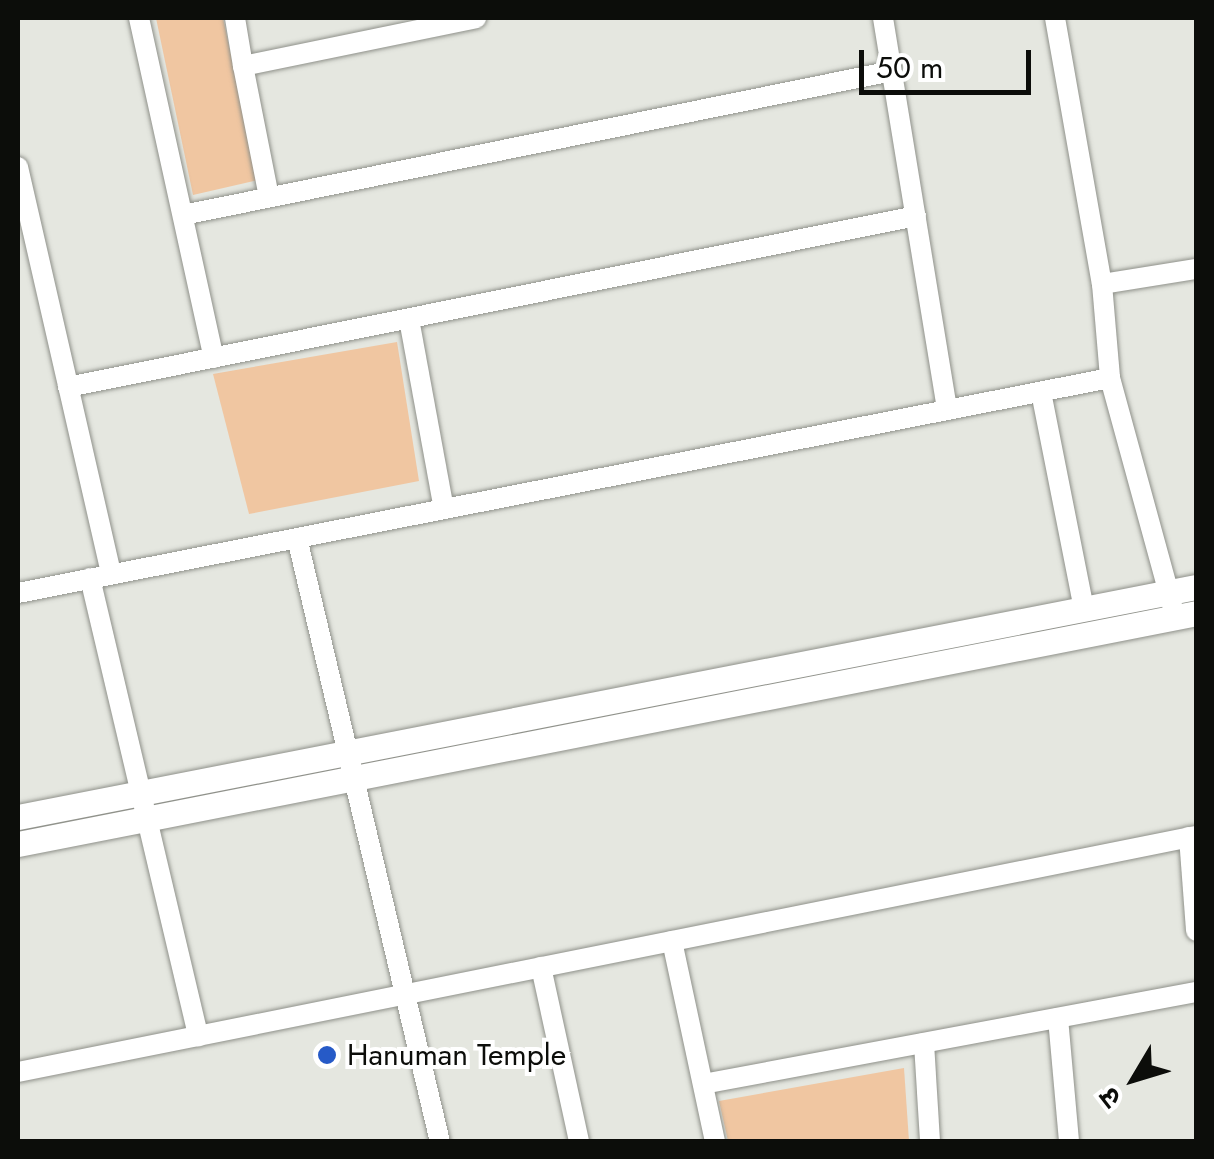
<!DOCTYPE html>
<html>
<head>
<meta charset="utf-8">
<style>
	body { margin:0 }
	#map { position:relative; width:1214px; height:1159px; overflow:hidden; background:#e5e7e0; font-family:Jost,"Noto Sans Devanagari",sans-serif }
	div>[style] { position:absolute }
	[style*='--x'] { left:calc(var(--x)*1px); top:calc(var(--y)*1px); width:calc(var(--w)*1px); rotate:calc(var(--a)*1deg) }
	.green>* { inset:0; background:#f0c6a1 }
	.roads { filter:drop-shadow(0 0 2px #8f918a) drop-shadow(0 0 2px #8f918a) }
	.minor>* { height:20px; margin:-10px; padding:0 10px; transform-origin:10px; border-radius:10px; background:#fff }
	.tertiary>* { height:25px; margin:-12.5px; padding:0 12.5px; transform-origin:12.5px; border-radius:12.5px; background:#fff }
	.dots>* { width:28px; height:28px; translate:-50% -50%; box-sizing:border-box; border:5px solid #fff; border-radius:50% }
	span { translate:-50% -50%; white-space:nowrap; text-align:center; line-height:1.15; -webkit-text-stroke:8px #fff; paint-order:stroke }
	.poi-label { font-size:30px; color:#0c0d0a }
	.left { translate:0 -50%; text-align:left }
	.frame { position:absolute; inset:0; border:20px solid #0c0d0a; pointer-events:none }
	.north { position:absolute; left:1084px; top:1029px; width:100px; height:100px; -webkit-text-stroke:8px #fff; paint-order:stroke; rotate:232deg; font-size:28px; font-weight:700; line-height:40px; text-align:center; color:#0c0d0a }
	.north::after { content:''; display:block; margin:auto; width:35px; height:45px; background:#0c0d0a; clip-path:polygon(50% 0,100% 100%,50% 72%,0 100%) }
	.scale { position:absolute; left:859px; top:50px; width:172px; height:45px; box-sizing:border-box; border:5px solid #0c0d0a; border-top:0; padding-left:12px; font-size:30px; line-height:35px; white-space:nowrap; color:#0c0d0a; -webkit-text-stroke:8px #fff; paint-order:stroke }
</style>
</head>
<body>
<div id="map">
	<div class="green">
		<div style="clip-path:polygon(156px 18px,223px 18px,258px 180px,193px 195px)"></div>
		<div style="clip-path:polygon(397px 342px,419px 481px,249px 514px,213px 374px)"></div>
		<div style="clip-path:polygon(904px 1068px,909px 1141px,728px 1141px,719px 1101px)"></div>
	</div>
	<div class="roads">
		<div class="minor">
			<div style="--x:139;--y:18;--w:348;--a:77.6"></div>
			<div style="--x:235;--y:18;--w:49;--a:80.5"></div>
			<div style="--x:883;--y:18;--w:397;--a:80.7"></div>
			<div style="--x:1055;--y:18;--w:270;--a:80"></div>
			<div style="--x:1102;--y:284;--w:94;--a:85.1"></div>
			<div style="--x:1110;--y:378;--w:235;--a:74.7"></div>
			<div style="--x:18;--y:167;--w:417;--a:77.1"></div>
			<div style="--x:269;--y:197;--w:134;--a:-101.2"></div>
			<div style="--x:243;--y:66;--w:238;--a:-11.6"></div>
			<div style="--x:183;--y:215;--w:723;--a:-11.48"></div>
			<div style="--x:1102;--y:284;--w:95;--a:-9.1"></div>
			<div style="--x:409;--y:319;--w:193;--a:79.6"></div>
			<div style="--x:68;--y:387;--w:865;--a:-11.4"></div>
			<div style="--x:1041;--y:392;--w:221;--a:78.8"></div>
			<div style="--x:297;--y:538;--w:621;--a:76.68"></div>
			<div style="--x:90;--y:578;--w:471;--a:76.7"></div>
			<div style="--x:18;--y:593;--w:1113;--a:-11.14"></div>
			<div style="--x:1189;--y:837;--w:94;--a:85.7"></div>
			<div style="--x:672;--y:941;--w:206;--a:77.9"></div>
			<div style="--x:541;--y:967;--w:179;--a:77.7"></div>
			<div style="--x:1058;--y:1018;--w:124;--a:84.9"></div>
			<div style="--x:924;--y:1043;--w:99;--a:86.5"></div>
			<div style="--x:18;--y:1072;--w:1201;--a:-11.33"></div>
			<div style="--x:703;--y:1084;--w:502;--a:-10.57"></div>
		</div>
		<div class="tertiary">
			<div style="--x:18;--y:817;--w:1200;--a:-11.05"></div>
			<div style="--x:18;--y:844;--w:1200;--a:-11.09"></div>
		</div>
	</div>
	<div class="dots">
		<div style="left:327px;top:1055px;background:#265ac7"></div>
	</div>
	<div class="poi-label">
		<span class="left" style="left:347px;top:1055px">Hanuman Temple</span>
	</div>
	<div class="frame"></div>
	<div class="north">उ</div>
	<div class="scale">50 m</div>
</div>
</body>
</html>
